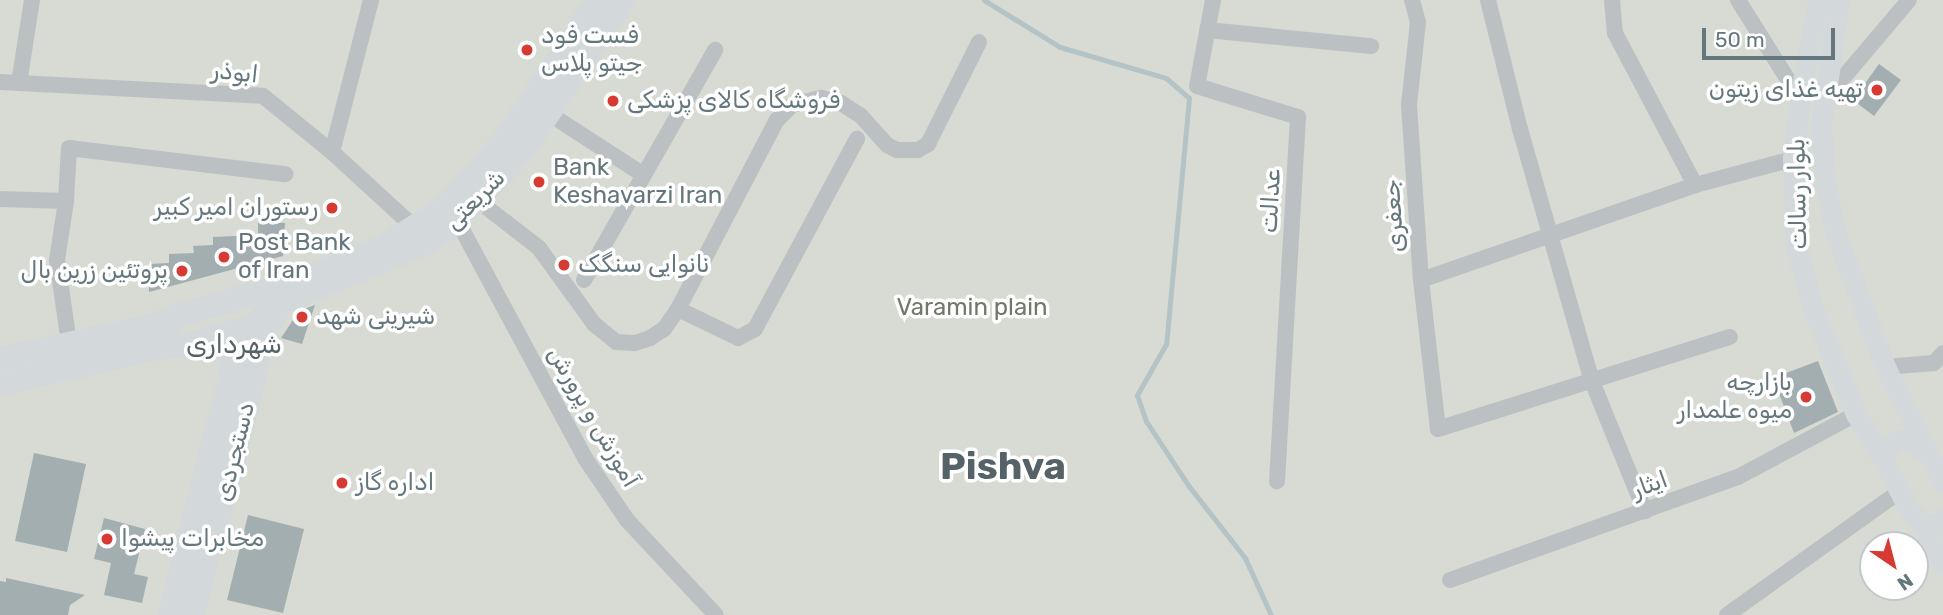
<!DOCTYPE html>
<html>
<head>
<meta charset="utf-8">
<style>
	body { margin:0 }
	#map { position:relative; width:1943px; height:615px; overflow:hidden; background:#f7f6f4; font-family:Rubik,"Noto Naskh Arabic",sans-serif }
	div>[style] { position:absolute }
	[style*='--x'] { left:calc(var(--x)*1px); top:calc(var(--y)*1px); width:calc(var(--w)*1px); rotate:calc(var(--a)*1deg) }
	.green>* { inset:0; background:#d7dbd3 }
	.stream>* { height:5px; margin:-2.5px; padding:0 2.5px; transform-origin:2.5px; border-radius:2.5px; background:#b4c3c5 }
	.building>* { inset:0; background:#a3aeb1 }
	.minor>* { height:16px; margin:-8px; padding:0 8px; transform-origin:8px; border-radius:8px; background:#bbc1c3 }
	.secondary>* { height:21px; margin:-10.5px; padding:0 10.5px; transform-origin:10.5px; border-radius:10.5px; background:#d3d9da }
	.primary>* { height:24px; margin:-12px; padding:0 12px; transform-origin:12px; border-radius:12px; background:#d3d9da }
	.dots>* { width:19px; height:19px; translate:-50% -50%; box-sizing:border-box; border:4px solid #fff; border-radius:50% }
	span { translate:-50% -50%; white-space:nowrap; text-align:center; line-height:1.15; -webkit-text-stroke:7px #fff; paint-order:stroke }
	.poi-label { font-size:24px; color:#64777d }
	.left { translate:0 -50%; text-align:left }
	.right { translate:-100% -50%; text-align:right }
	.street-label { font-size:24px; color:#64777d }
	.park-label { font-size:24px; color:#6e7a66 }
	.neighbourhood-label { font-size:26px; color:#556368 }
	.town-label { font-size:38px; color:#556368; font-weight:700 }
	.north { position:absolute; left:1859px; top:531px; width:70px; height:70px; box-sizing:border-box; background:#fff; border:2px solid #c1c9cb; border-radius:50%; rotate:145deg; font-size:19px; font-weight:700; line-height:28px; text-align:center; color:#64777d }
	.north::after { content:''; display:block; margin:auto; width:24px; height:32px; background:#d73a33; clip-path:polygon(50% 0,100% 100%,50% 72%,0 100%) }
	.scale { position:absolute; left:1702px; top:28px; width:133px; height:32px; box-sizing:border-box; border:4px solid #64777d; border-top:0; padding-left:9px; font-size:21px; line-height:24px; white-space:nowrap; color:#64777d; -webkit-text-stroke:5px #fff; paint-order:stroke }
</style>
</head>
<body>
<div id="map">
	<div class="green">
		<div style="clip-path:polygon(evenodd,0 0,1943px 0,1943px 615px,0 615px,0 0,1873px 545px,1915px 545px,1915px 587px,1873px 587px,1873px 545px)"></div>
	</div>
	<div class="stream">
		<div style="--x:984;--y:0;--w:89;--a:31.7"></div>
		<div style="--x:1060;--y:47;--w:110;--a:16.3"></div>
		<div style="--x:1166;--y:78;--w:30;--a:41"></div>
		<div style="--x:1189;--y:98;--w:247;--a:95.3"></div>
		<div style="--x:1166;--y:344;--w:59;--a:119.6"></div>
		<div style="--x:1137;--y:395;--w:28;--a:71"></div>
		<div style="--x:1146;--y:421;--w:77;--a:56.7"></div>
		<div style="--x:1188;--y:485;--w:93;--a:52"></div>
		<div style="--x:1245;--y:558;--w:63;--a:65.5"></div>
	</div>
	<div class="building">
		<div style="clip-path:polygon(1879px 64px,1901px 80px,1874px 116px,1853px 100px)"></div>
		<div style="clip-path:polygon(258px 221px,285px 223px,283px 256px,149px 292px,149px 264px,169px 263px,169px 254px,194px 253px,193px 246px,213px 245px,213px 237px,258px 235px)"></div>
		<div style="clip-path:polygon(315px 305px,302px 344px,281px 338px,299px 311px)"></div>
		<div style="clip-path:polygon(1818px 361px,1838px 412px,1794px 433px,1773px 378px)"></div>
		<div style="clip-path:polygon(34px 453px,86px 464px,67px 552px,15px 541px)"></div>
		<div style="clip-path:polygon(248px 515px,304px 529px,283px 613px,227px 600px)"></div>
		<div style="clip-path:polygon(104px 518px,145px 529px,134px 574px,148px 577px,142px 603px,104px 595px,111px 563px,94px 559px)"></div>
		<div style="clip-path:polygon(6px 578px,85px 595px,70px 605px,68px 615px,0 615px,0 581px,6px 582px)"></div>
	</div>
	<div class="minor">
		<div style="--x:1213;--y:0;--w:87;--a:100.5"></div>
		<div style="--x:1197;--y:86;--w:106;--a:17.1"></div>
		<div style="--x:1298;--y:117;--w:365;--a:93.3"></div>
		<div style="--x:1412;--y:0;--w:23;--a:75"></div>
		<div style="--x:1418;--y:22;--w:83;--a:96.2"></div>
		<div style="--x:1409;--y:105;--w:175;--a:86.1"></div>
		<div style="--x:1421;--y:280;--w:150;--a:83.5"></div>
		<div style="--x:1438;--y:429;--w:306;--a:-17.5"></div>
		<div style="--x:1488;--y:0;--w:133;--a:76.1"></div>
		<div style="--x:1520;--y:129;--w:260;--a:74.1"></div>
		<div style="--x:1591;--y:379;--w:143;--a:67.8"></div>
		<div style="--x:1612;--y:0;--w:33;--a:85"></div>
		<div style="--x:1615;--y:33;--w:172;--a:62.2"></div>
		<div style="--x:1738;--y:0;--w:117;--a:57.9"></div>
		<div style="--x:1207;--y:30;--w:165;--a:5.6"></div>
		<div style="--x:0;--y:82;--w:263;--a:3"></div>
		<div style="--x:263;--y:96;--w:89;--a:39.1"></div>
		<div style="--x:332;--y:152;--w:114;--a:42.5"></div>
		<div style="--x:19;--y:83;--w:84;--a:-81.1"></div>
		<div style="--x:1826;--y:98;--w:128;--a:-49.7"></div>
		<div style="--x:548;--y:113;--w:114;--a:32.9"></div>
		<div style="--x:332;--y:152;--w:157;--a:-75.6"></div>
		<div style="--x:0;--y:199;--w:66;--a:1.7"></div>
		<div style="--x:477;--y:200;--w:78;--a:37.7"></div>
		<div style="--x:539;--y:248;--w:94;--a:54.1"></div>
		<div style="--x:594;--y:324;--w:28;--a:39"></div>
		<div style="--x:616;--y:342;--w:19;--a:3"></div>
		<div style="--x:635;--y:343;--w:16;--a:-18"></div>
		<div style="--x:650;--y:338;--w:17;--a:-33"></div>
		<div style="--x:664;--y:329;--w:24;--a:-55"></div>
		<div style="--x:678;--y:309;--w:213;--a:-62.4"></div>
		<div style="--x:777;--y:120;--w:21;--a:-45"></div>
		<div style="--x:792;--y:105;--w:30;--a:-14"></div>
		<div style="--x:821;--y:98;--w:21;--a:14"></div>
		<div style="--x:841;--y:103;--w:24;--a:33"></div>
		<div style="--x:861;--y:116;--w:39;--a:48"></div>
		<div style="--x:887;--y:145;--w:11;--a:27"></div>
		<div style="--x:897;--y:150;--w:21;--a:0"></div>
		<div style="--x:918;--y:150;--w:12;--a:-31"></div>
		<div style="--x:928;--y:144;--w:114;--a:-63.4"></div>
		<div style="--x:458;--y:222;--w:268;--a:61.7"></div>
		<div style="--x:585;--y:458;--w:75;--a:55.9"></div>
		<div style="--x:627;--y:520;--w:130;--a:46.9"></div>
		<div style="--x:584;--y:280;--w:265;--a:-60.3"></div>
		<div style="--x:1421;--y:280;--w:290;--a:-19.1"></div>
		<div style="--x:1695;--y:185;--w:101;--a:-14.9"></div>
		<div style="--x:678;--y:309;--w:67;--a:25.8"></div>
		<div style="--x:738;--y:338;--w:19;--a:-28"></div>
		<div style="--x:755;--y:329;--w:216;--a:-61.8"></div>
		<div style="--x:69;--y:343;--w:84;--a:-98.2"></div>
		<div style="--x:57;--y:260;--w:60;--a:-81.3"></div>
		<div style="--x:66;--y:201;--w:53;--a:-86.8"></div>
		<div style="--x:69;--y:148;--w:218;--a:6.9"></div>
		<div style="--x:1885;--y:367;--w:49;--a:-4.7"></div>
		<div style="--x:1934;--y:363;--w:13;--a:-48"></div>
		<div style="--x:1450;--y:580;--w:306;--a:-19.7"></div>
		<div style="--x:1738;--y:477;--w:134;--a:-28.1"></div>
		<div style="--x:1727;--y:615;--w:211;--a:-35.6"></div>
	</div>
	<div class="secondary">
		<div style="--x:1818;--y:0;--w:101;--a:100.3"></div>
		<div style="--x:1800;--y:99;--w:60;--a:96.7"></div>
		<div style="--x:1793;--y:159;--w:88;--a:88"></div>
		<div style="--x:1796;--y:247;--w:66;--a:74.3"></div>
		<div style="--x:1814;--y:311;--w:111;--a:67.8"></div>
		<div style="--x:1856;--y:414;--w:50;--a:58.8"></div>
		<div style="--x:1839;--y:0;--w:128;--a:98.1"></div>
		<div style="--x:1821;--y:127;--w:56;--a:85.9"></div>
		<div style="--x:1825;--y:183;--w:55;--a:77.5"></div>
		<div style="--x:1837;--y:237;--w:139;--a:69.7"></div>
		<div style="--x:1885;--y:367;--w:130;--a:63.4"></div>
		<div style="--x:1923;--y:449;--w:17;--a:-147"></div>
		<div style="--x:1909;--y:440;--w:16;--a:173"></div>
		<div style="--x:1893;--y:442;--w:19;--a:126"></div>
		<div style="--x:1882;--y:457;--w:65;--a:62.7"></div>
		<div style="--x:1912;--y:515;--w:14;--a:39"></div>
		<div style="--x:1923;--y:524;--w:16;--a:4"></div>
		<div style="--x:1939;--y:525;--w:7;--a:-56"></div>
		<div style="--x:1923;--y:524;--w:45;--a:63.4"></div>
	</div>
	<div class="primary">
		<div style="--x:597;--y:0;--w:165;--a:123.4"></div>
		<div style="--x:506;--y:138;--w:93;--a:131.1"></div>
		<div style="--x:445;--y:208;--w:72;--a:148.1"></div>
		<div style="--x:384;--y:246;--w:100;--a:157.8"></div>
		<div style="--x:291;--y:284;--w:119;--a:164.5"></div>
		<div style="--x:176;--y:316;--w:15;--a:127"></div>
		<div style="--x:167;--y:328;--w:13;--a:77"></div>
		<div style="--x:170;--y:341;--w:7;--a:45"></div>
		<div style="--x:175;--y:346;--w:9;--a:0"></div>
		<div style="--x:184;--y:346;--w:70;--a:-15.8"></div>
		<div style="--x:251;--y:327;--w:29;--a:-41"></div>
		<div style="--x:273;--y:308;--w:21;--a:-28"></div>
		<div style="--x:292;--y:298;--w:144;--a:-22.1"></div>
		<div style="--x:425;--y:244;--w:40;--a:-34"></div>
		<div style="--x:458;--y:222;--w:101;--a:-47.8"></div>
		<div style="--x:526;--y:147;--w:177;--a:-56.3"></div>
		<div style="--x:0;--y:359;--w:159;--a:-12.4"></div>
		<div style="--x:155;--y:325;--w:23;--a:-23"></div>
		<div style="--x:0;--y:384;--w:166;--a:-12.9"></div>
		<div style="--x:162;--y:347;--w:46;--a:-2.5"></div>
		<div style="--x:208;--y:345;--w:13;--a:18"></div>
		<div style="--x:220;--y:349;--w:13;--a:45"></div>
		<div style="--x:229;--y:358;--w:12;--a:76"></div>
		<div style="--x:232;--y:370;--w:253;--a:104.2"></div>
		<div style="--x:193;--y:615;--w:222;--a:-75.4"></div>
		<div style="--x:249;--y:400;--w:64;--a:-78.3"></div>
		<div style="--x:262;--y:337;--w:28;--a:-60"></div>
	</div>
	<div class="dots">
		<div style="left:527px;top:50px;background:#d73a33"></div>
		<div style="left:1877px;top:90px;background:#d73a33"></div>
		<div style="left:613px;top:101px;background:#d73a33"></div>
		<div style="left:539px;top:182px;background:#d73a33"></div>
		<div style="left:332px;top:208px;background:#d73a33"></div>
		<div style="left:224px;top:257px;background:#d73a33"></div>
		<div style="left:564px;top:265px;background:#d73a33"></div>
		<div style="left:182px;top:271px;background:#d73a33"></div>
		<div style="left:302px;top:317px;background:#d73a33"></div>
		<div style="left:1806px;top:397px;background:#d73a33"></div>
		<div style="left:342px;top:483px;background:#d73a33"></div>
		<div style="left:107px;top:539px;background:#d73a33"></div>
	</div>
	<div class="poi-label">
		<span class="left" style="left:541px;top:50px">فست فود<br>جیتو پلاس</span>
		<span class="right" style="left:1863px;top:90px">تهیه غذای زیتون</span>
		<span class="left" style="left:627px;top:101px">فروشگاه کالای پزشکی</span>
		<span class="left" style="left:553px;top:182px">Bank<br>Keshavarzi Iran</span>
		<span class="right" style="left:318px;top:208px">رستوران امیر کبیر</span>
		<span class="left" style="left:238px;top:257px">Post Bank<br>of Iran</span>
		<span class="left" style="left:578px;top:265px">نانوایی سنگک</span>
		<span class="right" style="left:168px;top:271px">پروتئین زرین بال</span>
		<span class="left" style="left:316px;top:317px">شیرینی شهد</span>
		<span class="right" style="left:1792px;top:397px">بازارچه<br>میوه علمدار</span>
		<span class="left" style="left:356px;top:483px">اداره گاز</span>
		<span class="left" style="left:121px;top:539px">مخابرات پیشوا</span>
	</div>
	<div class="street-label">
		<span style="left:235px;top:73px;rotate:6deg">ابوذر</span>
		<span style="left:1798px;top:194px;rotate:-91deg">بلوار رسالت</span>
		<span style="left:475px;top:200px;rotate:-45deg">شریعتی</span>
		<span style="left:1271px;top:201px;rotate:-87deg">عدالت</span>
		<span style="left:1394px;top:216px;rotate:-94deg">جعفری</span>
		<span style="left:593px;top:417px;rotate:60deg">آموزش و پرورش</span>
		<span style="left:235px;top:452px;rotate:-76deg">دستجردی</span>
		<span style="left:1650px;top:485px;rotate:-20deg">ایثار</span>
	</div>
	<div class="park-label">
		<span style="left:972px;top:308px">Varamin plain</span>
	</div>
	<div class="neighbourhood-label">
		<span style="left:234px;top:345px">شهرداری</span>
	</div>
	<div class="town-label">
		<span style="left:1003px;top:467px">Pishva</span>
	</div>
	<div class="north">N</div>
	<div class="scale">50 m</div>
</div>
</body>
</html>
